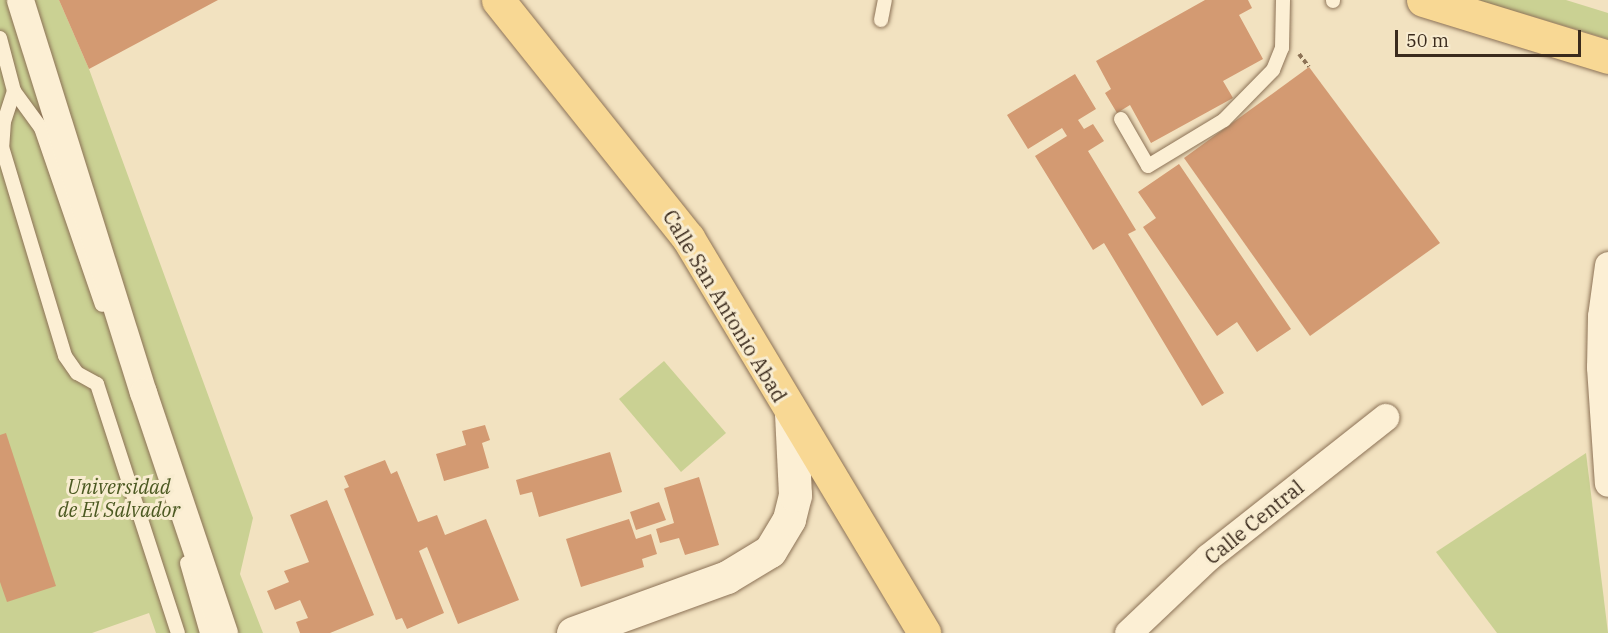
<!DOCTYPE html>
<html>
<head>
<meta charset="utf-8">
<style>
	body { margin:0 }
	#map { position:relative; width:1608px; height:633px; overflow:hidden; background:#f2e2c0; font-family:"IBM Plex Serif",serif }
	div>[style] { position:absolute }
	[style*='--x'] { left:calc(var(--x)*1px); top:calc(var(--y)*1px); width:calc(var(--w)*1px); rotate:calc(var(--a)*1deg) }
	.green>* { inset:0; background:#cad193 }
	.building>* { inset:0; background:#d39a72 }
	.path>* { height:4px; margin-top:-2px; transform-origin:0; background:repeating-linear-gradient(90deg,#8c7256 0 4.5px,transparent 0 7.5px) }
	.roads { filter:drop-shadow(0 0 2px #8c7256) drop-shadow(0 0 2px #8c7256) }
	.lane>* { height:14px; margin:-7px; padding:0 7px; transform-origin:7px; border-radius:7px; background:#fcefd4 }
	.street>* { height:27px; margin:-13.5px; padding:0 13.5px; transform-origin:13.5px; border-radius:13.5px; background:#fcefd4 }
	.secondary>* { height:33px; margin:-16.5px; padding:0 16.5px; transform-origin:16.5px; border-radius:16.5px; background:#fcefd4 }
	.primary>* { height:33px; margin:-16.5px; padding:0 16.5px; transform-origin:16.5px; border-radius:16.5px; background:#f8d894 }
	span { translate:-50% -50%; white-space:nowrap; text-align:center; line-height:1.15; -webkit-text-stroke:6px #f8ecd0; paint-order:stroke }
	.street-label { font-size:20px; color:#3a2a1c }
	.park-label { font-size:20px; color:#4b5921; font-style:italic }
	.scale { position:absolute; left:1395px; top:30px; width:186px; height:27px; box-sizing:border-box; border:3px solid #3a2a1c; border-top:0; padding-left:8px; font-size:18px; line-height:21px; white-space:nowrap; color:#3a2a1c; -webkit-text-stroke:4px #f8ecd0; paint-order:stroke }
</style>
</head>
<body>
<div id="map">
	<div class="green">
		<div style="clip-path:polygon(0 0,59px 0,89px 69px,253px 518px,240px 574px,263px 633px,156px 633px,149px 613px,92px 633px,0 633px)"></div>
		<div style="clip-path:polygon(1478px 0,1566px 0,1608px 13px,1608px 39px)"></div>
		<div style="clip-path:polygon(664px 361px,726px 433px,681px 472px,619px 399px)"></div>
		<div style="clip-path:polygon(1586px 453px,1608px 633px,1497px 633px,1436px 552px)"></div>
	</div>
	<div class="building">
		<div style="clip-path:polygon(59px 0,218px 0,89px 69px)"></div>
		<div style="clip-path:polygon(1205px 0,1248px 0,1252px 8px,1239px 15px,1263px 59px,1223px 81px,1233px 98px,1151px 143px,1130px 105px,1117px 113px,1105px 93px,1111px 89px,1096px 61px)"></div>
		<div style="clip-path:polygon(1309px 67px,1440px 243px,1310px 336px,1184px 158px)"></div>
		<div style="clip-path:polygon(1075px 74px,1096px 109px,1078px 120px,1084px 129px,1093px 124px,1104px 141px,1088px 151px,1136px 230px,1128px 234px,1224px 393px,1202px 406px,1104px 243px,1093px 250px,1035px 156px,1067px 136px,1062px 128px,1028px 149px,1007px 115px)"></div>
		<div style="clip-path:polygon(1179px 164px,1291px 329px,1257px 352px,1237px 322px,1217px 336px,1143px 227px,1156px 218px,1138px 192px)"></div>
		<div style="clip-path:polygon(485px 425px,490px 440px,482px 443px,489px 468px,444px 481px,436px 454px,466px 445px,462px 431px)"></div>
		<div style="clip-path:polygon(6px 433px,56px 586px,7px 602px,0 582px,0 435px)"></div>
		<div style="clip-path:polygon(610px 452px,622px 492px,539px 517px,532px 492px,520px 495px,516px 480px)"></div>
		<div style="clip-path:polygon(385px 460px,391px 474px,397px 471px,418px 522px,437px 515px,445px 535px,486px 519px,519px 600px,458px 624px,427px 547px,419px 551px,444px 613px,407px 629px,402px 618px,396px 620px,344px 489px,349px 487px,344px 476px)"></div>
		<div style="clip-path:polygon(699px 477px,719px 545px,685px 555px,679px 538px,660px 543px,656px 529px,674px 523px,664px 488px)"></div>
		<div style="clip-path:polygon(327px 500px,374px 615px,330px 633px,300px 633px,296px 622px,308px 618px,300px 600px,275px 610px,267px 591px,289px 582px,284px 571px,309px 562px,290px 515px)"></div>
		<div style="clip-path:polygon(659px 502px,666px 520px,636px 530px,630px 512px)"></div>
		<div style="clip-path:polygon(629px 519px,636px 539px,651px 534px,657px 554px,642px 559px,644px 567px,581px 587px,566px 539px)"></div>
	</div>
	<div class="path">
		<div style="--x:1299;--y:54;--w:16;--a:52"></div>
	</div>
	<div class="roads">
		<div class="lane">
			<div style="--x:1333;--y:1;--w:1;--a:-90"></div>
			<div style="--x:881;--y:20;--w:20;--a:-79"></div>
			<div style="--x:0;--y:38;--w:55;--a:75.2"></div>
			<div style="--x:14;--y:91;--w:46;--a:53.9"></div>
			<div style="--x:41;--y:128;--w:187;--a:71"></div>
			<div style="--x:14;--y:91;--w:32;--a:108"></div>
			<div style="--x:4;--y:121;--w:26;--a:94"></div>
			<div style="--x:2;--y:147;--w:218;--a:73.2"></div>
			<div style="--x:65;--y:356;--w:21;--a:55"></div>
			<div style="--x:77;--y:373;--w:23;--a:29"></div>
			<div style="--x:97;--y:384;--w:262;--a:72"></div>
			<div style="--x:1121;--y:119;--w:54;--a:60.1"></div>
			<div style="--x:1148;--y:166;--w:89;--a:-31.2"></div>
			<div style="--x:1224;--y:120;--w:70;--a:-45.6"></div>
			<div style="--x:1273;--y:70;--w:24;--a:-68"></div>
			<div style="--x:1282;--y:48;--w:48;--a:-88.8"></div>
			<div style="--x:187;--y:563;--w:73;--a:74.1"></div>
		</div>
		<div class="street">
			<div style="--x:20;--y:0;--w:411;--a:72.6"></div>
			<div style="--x:143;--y:392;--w:254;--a:71.4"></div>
			<div style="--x:1608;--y:265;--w:51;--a:97.8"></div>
			<div style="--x:1601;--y:316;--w:51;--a:91.1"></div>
			<div style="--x:1600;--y:367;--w:116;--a:86.1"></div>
			<div style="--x:1128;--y:633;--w:110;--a:-43.5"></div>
			<div style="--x:1208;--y:557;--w:226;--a:-38.3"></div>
		</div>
		<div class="secondary">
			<div style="--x:573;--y:633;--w:164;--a:-20"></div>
			<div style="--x:727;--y:577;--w:50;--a:-31.2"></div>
			<div style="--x:770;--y:551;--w:37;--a:-59"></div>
			<div style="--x:789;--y:519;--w:25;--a:-76"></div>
			<div style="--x:795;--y:495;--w:81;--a:-92.8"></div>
		</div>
		<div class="primary">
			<div style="--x:498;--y:0;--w:305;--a:51.4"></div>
			<div style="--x:688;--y:238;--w:460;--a:59.1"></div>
			<div style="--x:1423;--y:0;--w:194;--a:17.1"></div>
		</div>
	</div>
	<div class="street-label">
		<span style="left:725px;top:306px;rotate:59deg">Calle San Antonio Abad</span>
		<span style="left:1254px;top:522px;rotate:-39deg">Calle Central</span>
	</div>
	<div class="park-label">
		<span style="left:119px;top:498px">Universidad<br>de El Salvador</span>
	</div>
	<div class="scale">50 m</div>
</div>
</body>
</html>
